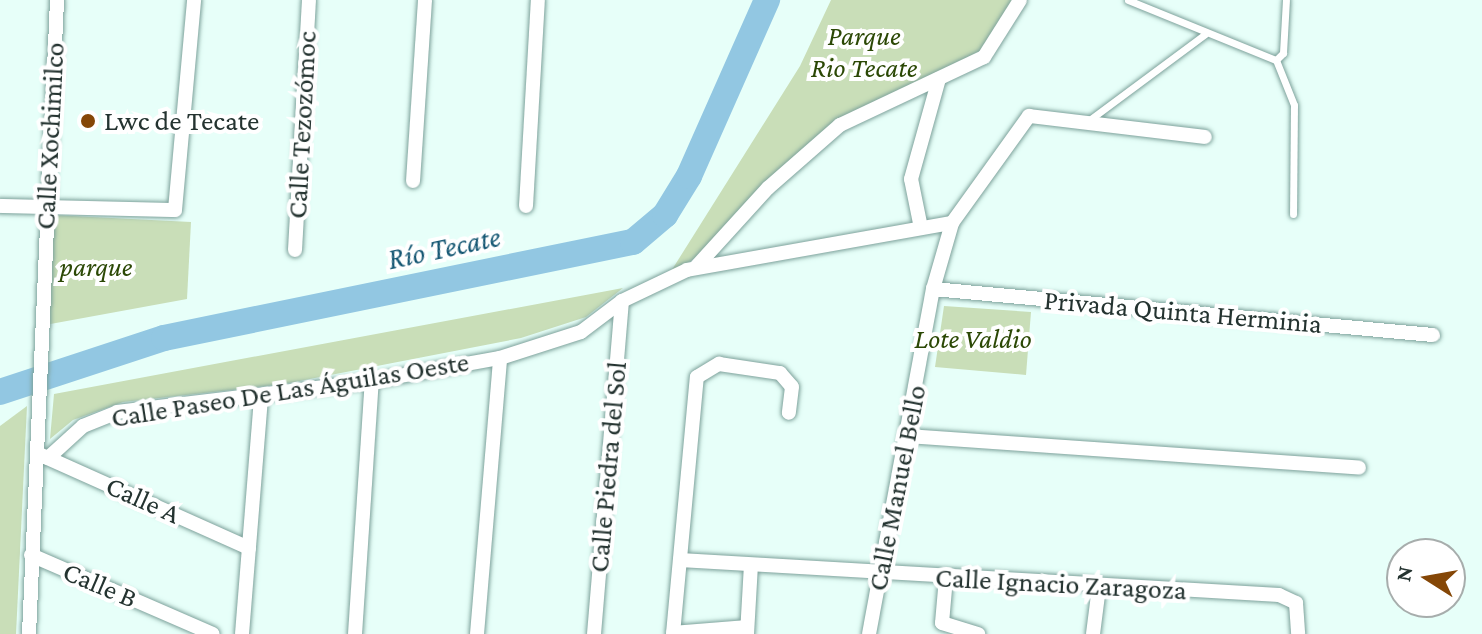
<!DOCTYPE html>
<html>
<head>
<meta charset="utf-8">
<style>
	body { margin:0 }
	#map { position:relative; width:1482px; height:634px; overflow:hidden; background:#e7fff9; font-family:"Crimson Pro",serif }
	div>[style] { position:absolute }
	[style*='--x'] { left:calc(var(--x)*1px); top:calc(var(--y)*1px); width:calc(var(--w)*1px); rotate:calc(var(--a)*1deg) }
	.green>* { inset:0; background:#c9deb8 }
	.river>* { height:26px; margin:-13px; padding:0 13px; transform-origin:13px; border-radius:13px; background:#92c7e2 }
	.roads { filter:drop-shadow(0 0 2px #7da29b) drop-shadow(0 0 2px #7da29b) }
	.lane>* { height:7px; margin:-3.5px; padding:0 3.5px; transform-origin:3.5px; border-radius:3.5px; background:#fff }
	.street>* { height:14px; margin:-7px; padding:0 7px; transform-origin:7px; border-radius:7px; background:#fff }
	.dots>* { width:22px; height:22px; translate:-50% -50%; box-sizing:border-box; border:4px solid #fff; border-radius:50% }
	span { translate:-50% -50%; white-space:nowrap; text-align:center; line-height:1.15; -webkit-text-stroke:8px #fff; paint-order:stroke }
	.park-label { font-size:28px; color:#2b4805; font-style:italic }
	.poi-label { font-size:28px; color:#243330 }
	.left { translate:0 -50%; text-align:left }
	.street-label { font-size:28px; color:#243330 }
	.water-label { font-size:30px; color:#155773; font-style:italic }
	.north { position:absolute; left:1386px; top:538px; width:80px; height:80px; box-sizing:border-box; background:#fff; border:2px solid #a7adac; border-radius:50%; rotate:281deg; font-size:22px; font-weight:700; line-height:32px; text-align:center; color:#243330 }
	.north::after { content:''; display:block; margin:auto; width:28px; height:36px; background:#854707; clip-path:polygon(50% 0,100% 100%,50% 72%,0 100%) }
</style>
</head>
<body>
<div id="map">
	<div class="green">
		<div style="clip-path:polygon(831px 0,1019px 0,978px 60px,868px 106px,713px 246px,668px 276px,800px 66px)"></div>
		<div style="clip-path:polygon(52px 215px,191px 222px,187px 299px,45px 325px)"></div>
		<div style="clip-path:polygon(623px 288px,586px 317px,521px 338px,284px 384px,123px 402px,73px 420px,50px 439px,54px 394px)"></div>
		<div style="clip-path:polygon(944px 306px,1031px 312px,1026px 375px,935px 367px)"></div>
		<div style="clip-path:polygon(27px 406px,16px 634px,0 634px,0 426px)"></div>
	</div>
	<div class="river">
		<div style="--x:0;--y:392;--w:173;--a:-18.2"></div>
		<div style="--x:164;--y:338;--w:479;--a:-11.6"></div>
		<div style="--x:633;--y:242;--w:42;--a:-40.2"></div>
		<div style="--x:665;--y:215;--w:46;--a:-58.4"></div>
		<div style="--x:689;--y:176;--w:193;--a:-66.1"></div>
	</div>
	<div class="roads">
		<div class="lane">
			<div style="--x:1128;--y:0;--w:160;--a:22.1"></div>
			<div style="--x:1276;--y:60;--w:10;--a:-45"></div>
			<div style="--x:1283;--y:53;--w:53;--a:-86.8"></div>
			<div style="--x:1276;--y:60;--w:48;--a:68.2"></div>
			<div style="--x:1294;--y:105;--w:109;--a:90.5"></div>
			<div style="--x:1088;--y:121;--w:146;--a:-36.6"></div>
		</div>
		<div class="street">
			<div style="--x:413;--y:181;--w:181;--a:-86.2"></div>
			<div style="--x:0;--y:206;--w:175;--a:1.3"></div>
			<div style="--x:175;--y:210;--w:211;--a:-84.8"></div>
			<div style="--x:526;--y:206;--w:206;--a:-86.7"></div>
			<div style="--x:921;--y:228;--w:50;--a:-101.5"></div>
			<div style="--x:911;--y:179;--w:104;--a:-74.4"></div>
			<div style="--x:295;--y:250;--w:250;--a:-86.8"></div>
			<div style="--x:696;--y:267;--w:107;--a:-47.7"></div>
			<div style="--x:768;--y:188;--w:96;--a:-41.2"></div>
			<div style="--x:840;--y:125;--w:159;--a:-25.3"></div>
			<div style="--x:984;--y:57;--w:67;--a:-57.7"></div>
			<div style="--x:933;--y:289;--w:502;--a:5.26"></div>
			<div style="--x:907;--y:436;--w:453;--a:4"></div>
			<div style="--x:41;--y:455;--w:228;--a:24.1"></div>
			<div style="--x:48;--y:458;--w:47;--a:-42.4"></div>
			<div style="--x:83;--y:426;--w:37;--a:-22"></div>
			<div style="--x:117;--y:412;--w:257;--a:-6.9"></div>
			<div style="--x:372;--y:381;--w:130;--a:-10.2"></div>
			<div style="--x:500;--y:358;--w:85;--a:-17.8"></div>
			<div style="--x:581;--y:332;--w:51;--a:-37.1"></div>
			<div style="--x:622;--y:301;--w:72;--a:-25.5"></div>
			<div style="--x:687;--y:270;--w:269;--a:-10.1"></div>
			<div style="--x:31;--y:555;--w:198;--a:23.5"></div>
			<div style="--x:680;--y:560;--w:600;--a:3.34"></div>
			<div style="--x:1279;--y:595;--w:19;--a:25"></div>
			<div style="--x:1296;--y:603;--w:31;--a:86"></div>
			<div style="--x:946;--y:578;--w:45;--a:95.1"></div>
			<div style="--x:942;--y:623;--w:38;--a:17"></div>
			<div style="--x:673;--y:633;--w:74;--a:-4.6"></div>
			<div style="--x:29;--y:634;--w:635;--a:-87.47"></div>
			<div style="--x:242;--y:634;--w:238;--a:-85.4"></div>
			<div style="--x:355;--y:634;--w:254;--a:-86.2"></div>
			<div style="--x:477;--y:634;--w:277;--a:-85.2"></div>
			<div style="--x:594;--y:634;--w:334;--a:-85.2"></div>
			<div style="--x:673;--y:634;--w:258;--a:-84.7"></div>
			<div style="--x:697;--y:377;--w:26;--a:-31"></div>
			<div style="--x:719;--y:364;--w:62;--a:8.4"></div>
			<div style="--x:780;--y:373;--w:18;--a:49"></div>
			<div style="--x:792;--y:387;--w:26;--a:97"></div>
			<div style="--x:747;--y:634;--w:69;--a:-86.7"></div>
			<div style="--x:869;--y:634;--w:351;--a:-79.5"></div>
			<div style="--x:933;--y:289;--w:69;--a:-73.9"></div>
			<div style="--x:952;--y:223;--w:132;--a:-54.3"></div>
			<div style="--x:1029;--y:116;--w:177;--a:6.8"></div>
			<div style="--x:1093;--y:634;--w:47;--a:-82.7"></div>
		</div>
	</div>
	<div class="dots">
		<div style="left:88px;top:121px;background:#854707"></div>
	</div>
	<div class="park-label">
		<span style="left:864px;top:52px">Parque<br>Rio Tecate</span>
		<span style="left:96px;top:267px">parque</span>
		<span style="left:973px;top:339px">Lote Valdio</span>
	</div>
	<div class="poi-label">
		<span class="left" style="left:104px;top:121px">Lwc de Tecate</span>
	</div>
	<div class="street-label">
		<span style="left:302px;top:125px;rotate:-87deg">Calle Tezozómoc</span>
		<span style="left:50px;top:136px;rotate:-87deg">Calle Xochimilco</span>
		<span style="left:1183px;top:312px;rotate:5deg">Privada Quinta Herminia</span>
		<span style="left:290px;top:390px;rotate:-9deg">Calle Paseo De Las Águilas Oeste</span>
		<span style="left:608px;top:467px;rotate:-85deg">Calle Piedra del Sol</span>
		<span style="left:897px;top:488px;rotate:-79deg">Calle Manuel Bello</span>
		<span style="left:143px;top:500px;rotate:24deg">Calle A</span>
		<span style="left:1061px;top:584px;rotate:3deg">Calle Ignacio Zaragoza</span>
		<span style="left:100px;top:585px;rotate:23deg">Calle B</span>
	</div>
	<div class="water-label">
		<span style="left:444px;top:248px;rotate:-12deg">Río Tecate</span>
	</div>
	<div class="north">N</div>
</div>
</body>
</html>
